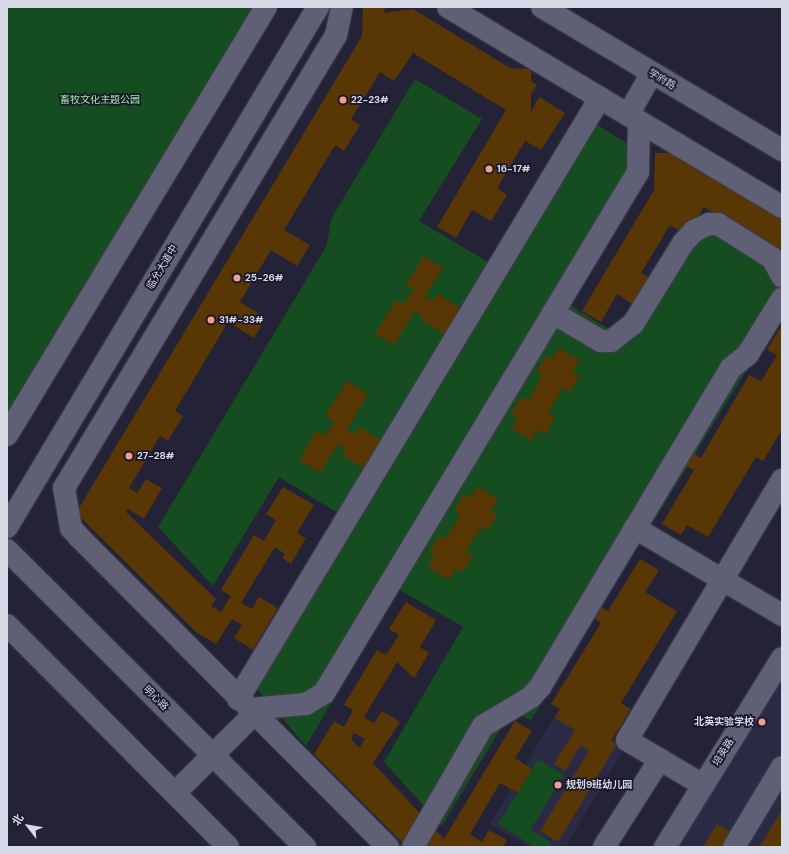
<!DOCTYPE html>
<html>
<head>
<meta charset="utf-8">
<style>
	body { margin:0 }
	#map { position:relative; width:789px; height:854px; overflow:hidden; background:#232236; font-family:"DM Sans","Noto Sans SC",sans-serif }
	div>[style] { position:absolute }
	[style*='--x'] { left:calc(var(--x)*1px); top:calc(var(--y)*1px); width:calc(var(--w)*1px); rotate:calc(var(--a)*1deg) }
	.built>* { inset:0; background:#2b2a44 }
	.green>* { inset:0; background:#164d20 }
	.building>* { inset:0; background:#593705 }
	.roads { filter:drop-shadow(0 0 1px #3e3d4d) drop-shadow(0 0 1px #3e3d4d) }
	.minor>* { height:22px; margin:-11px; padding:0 11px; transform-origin:11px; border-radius:11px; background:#5f5f76 }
	.dots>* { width:11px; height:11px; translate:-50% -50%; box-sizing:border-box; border:2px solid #1a192c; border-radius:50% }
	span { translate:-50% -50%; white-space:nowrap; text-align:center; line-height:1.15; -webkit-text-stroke:3.5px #1a192c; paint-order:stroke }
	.street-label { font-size:10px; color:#d9dae7 }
	.park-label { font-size:10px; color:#9feea6 }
	.poi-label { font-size:10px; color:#d9dae7; font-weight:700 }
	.left { translate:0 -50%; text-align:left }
	.right { translate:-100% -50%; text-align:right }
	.frame { position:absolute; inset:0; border:8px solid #d9dae7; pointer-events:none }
	.north { position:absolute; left:8px; top:806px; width:40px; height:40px; -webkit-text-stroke:3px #1a192c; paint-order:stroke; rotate:301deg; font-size:11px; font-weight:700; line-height:16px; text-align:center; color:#d9dae7 }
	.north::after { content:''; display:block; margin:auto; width:14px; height:18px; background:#d9dae7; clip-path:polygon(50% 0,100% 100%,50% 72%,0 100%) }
</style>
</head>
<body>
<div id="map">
	<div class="built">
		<div style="clip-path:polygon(782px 658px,782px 847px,665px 847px)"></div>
		<div style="clip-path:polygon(560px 707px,626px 746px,565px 847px,529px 847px,490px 824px)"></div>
	</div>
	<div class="green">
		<div style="clip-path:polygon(7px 7px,266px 7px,7px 435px)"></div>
		<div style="clip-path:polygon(415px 79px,482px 119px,419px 221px,488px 262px,578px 113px,646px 155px,568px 304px,630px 342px,706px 214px,782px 261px,782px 313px,531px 720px,516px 713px,507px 718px,442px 826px,384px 762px,463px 627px,398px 589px,306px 746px,245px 675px,341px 515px,279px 477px,213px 586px,158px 527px,327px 245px,331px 219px)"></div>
		<div style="clip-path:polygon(538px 759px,564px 775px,530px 830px,551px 842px,548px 847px,535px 847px,498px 824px)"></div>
	</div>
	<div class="building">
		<div style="clip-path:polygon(363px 7px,385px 7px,384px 13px,413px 9px,510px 68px,531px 69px,531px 81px,537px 85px,531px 94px,531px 112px,539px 97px,565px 113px,541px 150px,525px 141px,497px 188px,507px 195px,491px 221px,472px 210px,456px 238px,437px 227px,506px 110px,413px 53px,394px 81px,380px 72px,351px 119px,360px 125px,344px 151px,335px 145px,284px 230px,310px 245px,297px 266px,271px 250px,240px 302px,266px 318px,254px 338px,228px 322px,175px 411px,183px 416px,172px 434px,168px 441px,160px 436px,129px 488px,137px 493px,146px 479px,162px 488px,144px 519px,128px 509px,126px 512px,216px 599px,211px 606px,221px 612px,231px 596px,221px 590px,254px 535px,264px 541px,276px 520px,266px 514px,283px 487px,314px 505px,297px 533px,306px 538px,291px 564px,282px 558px,285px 554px,275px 547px,241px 603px,252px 609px,259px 597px,278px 608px,253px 650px,234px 638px,242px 625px,232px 619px,216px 644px,196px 632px,76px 513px,362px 36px)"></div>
		<div style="clip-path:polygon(674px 145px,782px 212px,782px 255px,704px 207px,686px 235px,670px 225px,641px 273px,651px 279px,636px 306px,617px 294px,601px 322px,582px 311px,654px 190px,655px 153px,668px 153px)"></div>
		<div style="clip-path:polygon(424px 256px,443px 268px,425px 296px,433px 301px,438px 294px,464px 310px,447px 336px,422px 320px,424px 317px,415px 311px,394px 345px,375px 334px,396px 300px,404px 304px,414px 289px,406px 284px)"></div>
		<div style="clip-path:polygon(782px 324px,782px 430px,763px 461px,756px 457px,708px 537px,687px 525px,681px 535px,662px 524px,694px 470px,686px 466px,693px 453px,701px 458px,749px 375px,761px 381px,777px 355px,767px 350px)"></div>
		<div style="clip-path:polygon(559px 348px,580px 360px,573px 371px,580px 376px,570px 392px,563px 388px,548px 413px,555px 417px,545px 434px,538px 429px,531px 441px,511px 428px,518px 417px,511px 413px,521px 397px,528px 400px,542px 376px,536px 372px,546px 355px,552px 359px)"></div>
		<div style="clip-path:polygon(347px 381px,368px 394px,347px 429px,354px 434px,359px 427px,384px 442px,367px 470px,342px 455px,345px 449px,338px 444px,320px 473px,299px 460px,316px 431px,325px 436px,334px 421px,325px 416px)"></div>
		<div style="clip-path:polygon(477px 487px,498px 499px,491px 511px,497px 515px,487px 531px,481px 527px,466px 552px,473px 556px,463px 572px,456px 568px,449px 580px,428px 567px,435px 556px,429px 552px,439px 536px,445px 539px,460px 515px,454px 511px,464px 494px,470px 498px)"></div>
		<div style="clip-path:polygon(640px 559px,659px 570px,645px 592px,677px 611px,621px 703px,631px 709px,611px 741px,617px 744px,558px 842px,540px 831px,589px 751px,581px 745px,565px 771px,554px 764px,575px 730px,555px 718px,560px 709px,551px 704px,601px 623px,595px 619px,601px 607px,608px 611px)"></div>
		<div style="clip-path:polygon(evenodd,406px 602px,436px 620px,420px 647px,429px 653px,414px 678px,397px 662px,364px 717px,374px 723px,382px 711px,400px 722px,373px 763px,444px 839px,515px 721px,532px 731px,515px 758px,532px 769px,518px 793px,500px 783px,470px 834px,482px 842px,489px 830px,507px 840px,503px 847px,407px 847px,314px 754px,334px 721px,344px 727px,353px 710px,344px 705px,377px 650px,386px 655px,399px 635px,389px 629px,406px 602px,354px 733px,365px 739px,359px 748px,351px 739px,354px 733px)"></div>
		<div style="clip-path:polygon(782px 811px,782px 847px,759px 847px)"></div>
		<div style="clip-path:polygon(717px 824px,735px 835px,728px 847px,703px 847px)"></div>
	</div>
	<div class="roads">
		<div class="minor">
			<div style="--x:342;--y:7;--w:29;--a:102"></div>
			<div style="--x:336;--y:35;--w:528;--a:120.98"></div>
			<div style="--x:64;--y:488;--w:41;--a:80.1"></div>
			<div style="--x:71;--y:528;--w:13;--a:48"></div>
			<div style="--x:80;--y:538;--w:436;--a:45.1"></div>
			<div style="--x:448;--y:7;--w:389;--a:30.9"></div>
			<div style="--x:542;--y:7;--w:279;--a:30.8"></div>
			<div style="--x:628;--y:115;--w:48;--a:-60.3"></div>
			<div style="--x:553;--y:313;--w:56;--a:30.3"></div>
			<div style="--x:601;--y:341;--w:10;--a:0"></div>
			<div style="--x:611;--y:341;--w:28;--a:-38"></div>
			<div style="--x:633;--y:324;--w:95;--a:-58.3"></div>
			<div style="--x:683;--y:243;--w:16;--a:-47"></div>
			<div style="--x:694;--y:231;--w:17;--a:-25"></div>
			<div style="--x:709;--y:224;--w:9;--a:0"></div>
			<div style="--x:718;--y:224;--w:64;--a:32.2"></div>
			<div style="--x:772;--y:258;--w:21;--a:61"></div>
			<div style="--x:7;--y:435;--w:500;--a:-58.82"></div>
			<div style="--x:7;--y:527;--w:606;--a:-59.12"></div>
			<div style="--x:635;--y:528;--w:171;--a:30.6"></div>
			<div style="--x:7;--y:550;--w:421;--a:44.9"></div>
			<div style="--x:7;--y:625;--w:313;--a:45.1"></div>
			<div style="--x:238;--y:699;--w:702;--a:-58.94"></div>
			<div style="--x:703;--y:785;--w:88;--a:-149.4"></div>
			<div style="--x:627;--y:740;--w:303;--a:-59.2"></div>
			<div style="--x:175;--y:793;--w:120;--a:-45"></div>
			<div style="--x:260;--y:708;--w:46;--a:-5"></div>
			<div style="--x:306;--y:704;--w:21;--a:-31"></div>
			<div style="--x:324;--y:693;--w:608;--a:-58.92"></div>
			<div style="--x:638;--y:172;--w:50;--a:-88.9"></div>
			<div style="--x:413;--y:847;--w:140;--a:-60"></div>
			<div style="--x:483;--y:726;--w:56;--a:-31.1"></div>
			<div style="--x:531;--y:697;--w:13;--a:-48"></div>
			<div style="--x:540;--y:687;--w:372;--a:-59.1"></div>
			<div style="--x:731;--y:368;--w:22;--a:-39"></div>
			<div style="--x:748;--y:354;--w:65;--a:-58.3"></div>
			<div style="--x:604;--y:847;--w:104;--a:-57.5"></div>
			<div style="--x:665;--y:847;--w:222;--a:-58.2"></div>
			<div style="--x:734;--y:847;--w:93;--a:-59"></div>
		</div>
	</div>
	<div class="dots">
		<div style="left:343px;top:100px;background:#f59c90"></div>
		<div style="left:489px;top:169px;background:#f59c90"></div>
		<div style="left:237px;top:278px;background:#f59c90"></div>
		<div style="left:211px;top:320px;background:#f59c90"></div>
		<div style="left:129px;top:456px;background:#f59c90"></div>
		<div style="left:762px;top:722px;background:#f59c90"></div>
		<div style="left:558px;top:785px;background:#f59c90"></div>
	</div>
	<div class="street-label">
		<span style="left:662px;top:79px;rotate:31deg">学府路</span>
		<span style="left:162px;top:267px;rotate:-59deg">临允大道中</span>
		<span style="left:156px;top:698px;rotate:45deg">明心路</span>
		<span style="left:723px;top:752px;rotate:-58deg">培英路</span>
	</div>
	<div class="park-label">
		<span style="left:100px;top:100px">畜牧文化主题公园</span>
	</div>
	<div class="poi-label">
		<span class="left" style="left:351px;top:100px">22-23#</span>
		<span class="left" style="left:497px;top:169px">16-17#</span>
		<span class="left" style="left:245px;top:278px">25-26#</span>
		<span class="left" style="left:219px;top:320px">31#-33#</span>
		<span class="left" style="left:137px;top:456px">27-28#</span>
		<span class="right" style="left:754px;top:722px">北英实验学校</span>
		<span class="left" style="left:566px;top:785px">规划9班幼儿园</span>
	</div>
	<div class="frame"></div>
	<div class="north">北</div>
</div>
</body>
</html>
